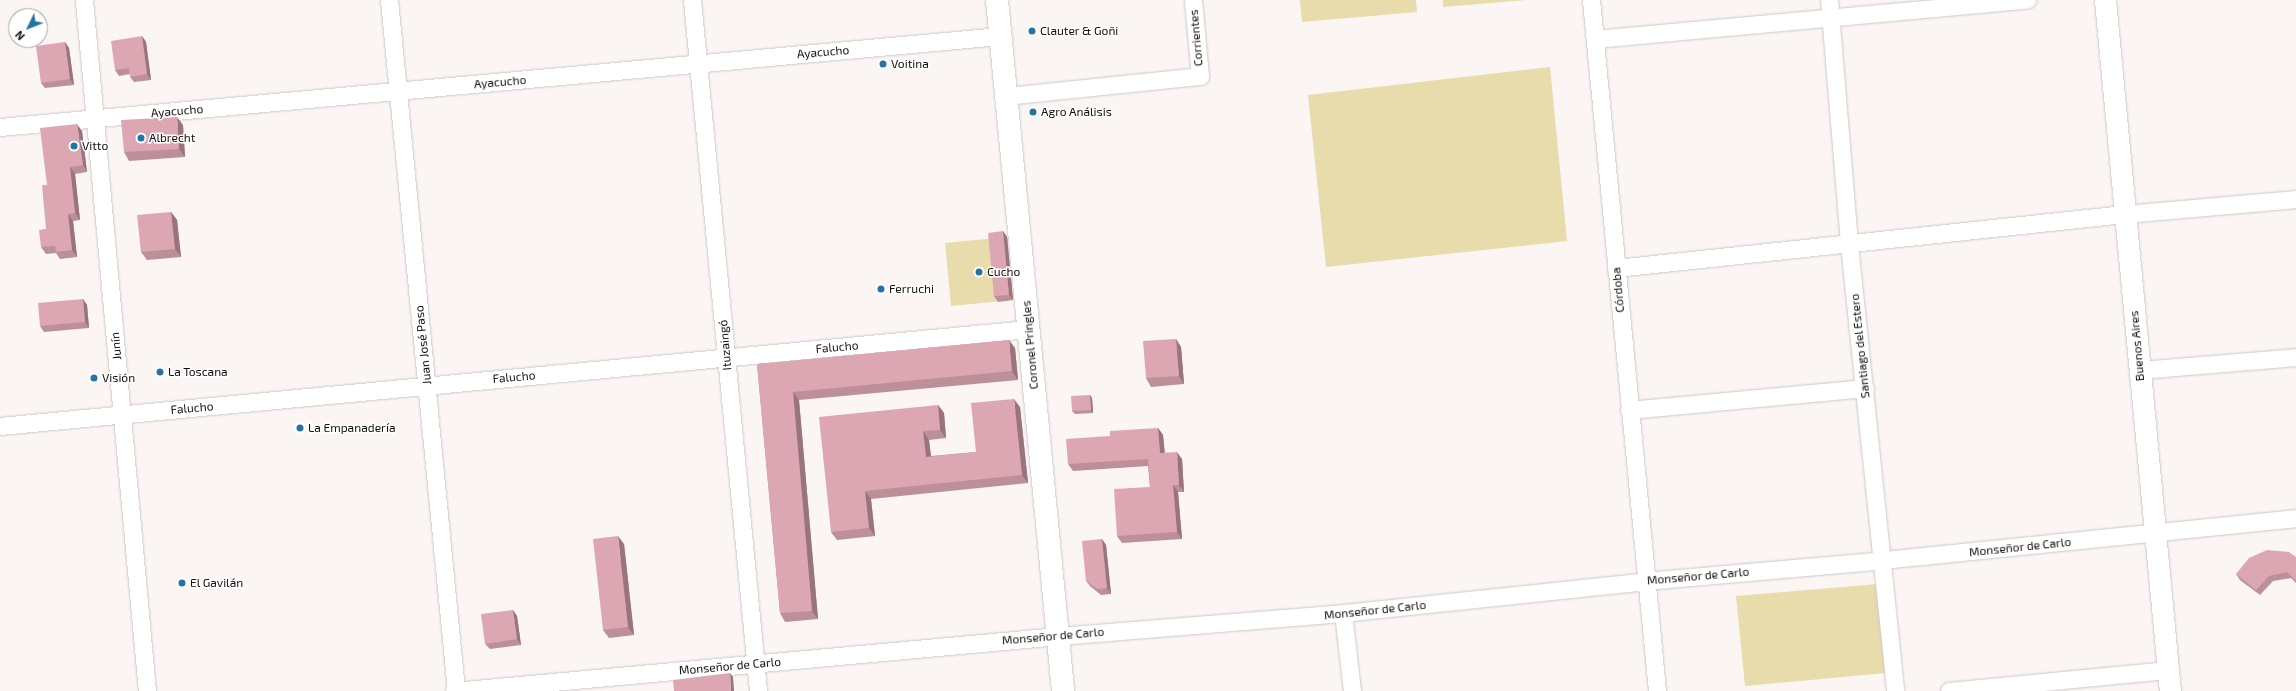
<!DOCTYPE html>
<html>
<head>
<meta charset="utf-8">
<style>
	body { margin:0 }
	#map { position:relative; width:2296px; height:691px; overflow:hidden; background:#fbf5f4; font-family:"Exo 2",sans-serif }
	div>[style] { position:absolute }
	[style*='--x'] { left:calc(var(--x)*1px); top:calc(var(--y)*1px); width:calc(var(--w)*1px); rotate:calc(var(--a)*1deg) }
	.green>* { inset:0; background:#e8dbac }
	.roads { filter:drop-shadow(0 0 1px #cec8c7) drop-shadow(0 0 1px #cec8c7) }
	.minor>* { height:17px; margin:-8.5px; padding:0 8.5px; transform-origin:8.5px; border-radius:8.5px; background:#fff }
	.tertiary>* { height:21px; margin:-10.5px; padding:0 10.5px; transform-origin:10.5px; border-radius:10.5px; background:#fff }
	.secondary>* { height:22px; margin:-11px; padding:0 11px; transform-origin:11px; border-radius:11px; background:#fff }
	.wall>* { inset:0; background:#bd8f99 }
	.shaded-wall>* { inset:0; background:#9a747d }
	.building>* { inset:0; background:#dca6b2 }
	.dots>* { width:11px; height:11px; translate:-50% -50%; box-sizing:border-box; border:2px solid #fff; border-radius:50% }
	span { translate:-50% -50%; white-space:nowrap; text-align:center; line-height:1.15; -webkit-text-stroke:3px #fff; paint-order:stroke }
	.poi-label { font-size:12px; color:#12100f }
	.left { translate:0 -50%; text-align:left }
	.street-label { font-size:12px; color:#12100f }
	.north { position:absolute; left:8px; top:8px; width:40px; height:40px; box-sizing:border-box; background:#fff; border:1px solid #a09f9f; border-radius:50%; rotate:227deg; font-size:11px; font-weight:700; line-height:16px; text-align:center; color:#12100f }
	.north::after { content:''; display:block; margin:auto; width:14px; height:18px; background:#2473a5; clip-path:polygon(50% 0,100% 100%,50% 72%,0 100%) }
</style>
</head>
<body>
<div id="map">
	<div class="green">
		<div style="clip-path:polygon(1300px 0,1416px 0,1417px 12px,1302px 22px)"></div>
		<div style="clip-path:polygon(1443px 0,1526px 0,1443px 7px)"></div>
		<div style="clip-path:polygon(1550px 67px,1567px 241px,1326px 267px,1308px 95px)"></div>
		<div style="clip-path:polygon(1007px 237px,1013px 300px,951px 306px,945px 243px)"></div>
		<div style="clip-path:polygon(1878px 584px,1886px 673px,1745px 686px,1736px 596px)"></div>
	</div>
	<div class="roads">
		<div class="minor">
			<div style="--x:84;--y:0;--w:694;--a:84.79"></div>
			<div style="--x:389;--y:0;--w:694;--a:84.46"></div>
			<div style="--x:692;--y:0;--w:694;--a:84.54"></div>
			<div style="--x:1591;--y:0;--w:694;--a:84.54"></div>
			<div style="--x:1829;--y:0;--w:245;--a:85.3"></div>
			<div style="--x:1849;--y:244;--w:449;--a:84.1"></div>
			<div style="--x:1595;--y:39;--w:434;--a:-5.2"></div>
			<div style="--x:1006;--y:96;--w:195;--a:-5.9"></div>
			<div style="--x:1200;--y:76;--w:76;--a:-95.3"></div>
			<div style="--x:0;--y:127;--w:1004;--a:-5.2"></div>
			<div style="--x:1616;--y:268;--w:512;--a:-6.06"></div>
			<div style="--x:2125;--y:214;--w:172;--a:-5"></div>
			<div style="--x:2139;--y:370;--w:158;--a:-4.7"></div>
			<div style="--x:1629;--y:410;--w:237;--a:-5.3"></div>
			<div style="--x:0;--y:426;--w:1033;--a:-5.39"></div>
			<div style="--x:1343;--y:613;--w:79;--a:83.4"></div>
			<div style="--x:454;--y:691;--w:606;--a:-5.2"></div>
			<div style="--x:1058;--y:636;--w:286;--a:-4.6"></div>
			<div style="--x:1343;--y:613;--w:304;--a:-6"></div>
			<div style="--x:1645;--y:581;--w:239;--a:-5"></div>
			<div style="--x:1883;--y:560;--w:415;--a:-5.8"></div>
			<div style="--x:1949;--y:691;--w:220;--a:-5.5"></div>
		</div>
		<div class="tertiary">
			<div style="--x:2105;--y:0;--w:694;--a:84.63"></div>
		</div>
		<div class="secondary">
			<div style="--x:997;--y:0;--w:694;--a:84.54"></div>
		</div>
	</div>
	<div class="wall">
		<div style="clip-path:polygon(142px 36px,146px 42px,151px 80px,134px 82px,130px 77px,130px 74px,119px 76px,115px 70px)"></div>
		<div style="clip-path:polygon(65px 42px,69px 48px,74px 85px,45px 88px,41px 83px)"></div>
		<div style="clip-path:polygon(183px 125px,185px 157px,129px 161px,124px 152px)"></div>
		<div style="clip-path:polygon(82px 131px,87px 172px,75px 174px,80px 220px,73px 221px,77px 257px,60px 259px,56px 253px,46px 254px,41px 247px,46px 229px)"></div>
		<div style="clip-path:polygon(171px 212px,177px 220px,181px 257px,147px 260px,141px 252px)"></div>
		<div style="clip-path:polygon(1003px 231px,1007px 237px,1013px 300px,998px 302px,994px 296px)"></div>
		<div style="clip-path:polygon(83px 299px,87px 305px,89px 328px,44px 332px,40px 326px)"></div>
		<div style="clip-path:polygon(1176px 339px,1181px 347px,1184px 384px,1151px 387px,1146px 378px)"></div>
		<div style="clip-path:polygon(1015px 348px,1018px 380px,799px 400px,818px 619px,785px 622px,780px 613px,757px 364px)"></div>
		<div style="clip-path:polygon(1090px 395px,1092px 398px,1093px 413px,1075px 414px,1072px 411px)"></div>
		<div style="clip-path:polygon(938px 405px,944px 413px,946px 438px,929px 440px,931px 456px,976px 452px,1020px 407px,1028px 483px,871px 499px,875px 536px,837px 540px,831px 532px)"></div>
		<div style="clip-path:polygon(1158px 428px,1163px 435px,1165px 453px,1182px 459px,1184px 492px,1178px 492px,1182px 539px,1122px 543px,1117px 536px,1150px 487px,1148px 466px,1073px 471px,1068px 464px)"></div>
		<div style="clip-path:polygon(1102px 539px,1106px 545px,1111px 594px,1101px 595px,1090px 586px,1086px 581px)"></div>
		<div style="clip-path:polygon(624px 544px,634px 635px,609px 638px,603px 630px)"></div>
		<div style="clip-path:polygon(2296px 557px,2296px 583px,2291px 578px,2273px 581px,2260px 595px,2240px 580px,2236px 574px)"></div>
		<div style="clip-path:polygon(513px 610px,517px 616px,521px 645px,490px 649px,485px 644px)"></div>
	</div>
	<div class="shaded-wall">
		<div style="clip-path:polygon(142px 36px,146px 42px,151px 80px,147px 74px)"></div>
		<div style="clip-path:polygon(65px 42px,69px 48px,74px 85px,70px 79px)"></div>
		<div style="clip-path:polygon(177px 117px,183px 125px,185px 157px,179px 149px)"></div>
		<div style="clip-path:polygon(77px 124px,82px 131px,87px 172px,83px 165px)"></div>
		<div style="clip-path:polygon(70px 167px,75px 174px,80px 220px,75px 213px)"></div>
		<div style="clip-path:polygon(171px 212px,177px 220px,181px 257px,175px 249px)"></div>
		<div style="clip-path:polygon(68px 214px,73px 221px,77px 257px,72px 250px)"></div>
		<div style="clip-path:polygon(1003px 231px,1007px 237px,1013px 300px,1009px 295px)"></div>
		<div style="clip-path:polygon(83px 299px,87px 305px,89px 328px,85px 322px)"></div>
		<div style="clip-path:polygon(1176px 339px,1181px 347px,1184px 384px,1179px 376px)"></div>
		<div style="clip-path:polygon(1009px 340px,1015px 348px,1018px 380px,1012px 371px)"></div>
		<div style="clip-path:polygon(793px 392px,799px 400px,818px 619px,812px 611px)"></div>
		<div style="clip-path:polygon(1090px 395px,1092px 398px,1093px 413px,1091px 410px)"></div>
		<div style="clip-path:polygon(1014px 399px,1020px 407px,1028px 483px,1022px 475px)"></div>
		<div style="clip-path:polygon(938px 405px,944px 413px,946px 438px,940px 430px)"></div>
		<div style="clip-path:polygon(1158px 428px,1163px 435px,1165px 460px,1160px 453px)"></div>
		<div style="clip-path:polygon(923px 431px,929px 440px,932px 465px,926px 457px)"></div>
		<div style="clip-path:polygon(1177px 452px,1182px 459px,1184px 492px,1179px 485px)"></div>
		<div style="clip-path:polygon(1173px 485px,1178px 492px,1182px 539px,1177px 532px)"></div>
		<div style="clip-path:polygon(865px 491px,871px 499px,875px 536px,869px 528px)"></div>
		<div style="clip-path:polygon(618px 536px,624px 544px,634px 635px,628px 627px)"></div>
		<div style="clip-path:polygon(1102px 539px,1106px 545px,1111px 594px,1107px 588px)"></div>
		<div style="clip-path:polygon(513px 610px,517px 616px,521px 645px,517px 639px)"></div>
		<div style="clip-path:polygon(730px 673px,733px 677px,734px 691px,731px 691px)"></div>
	</div>
	<div class="building">
		<div style="clip-path:polygon(142px 36px,147px 74px,130px 77px,129px 68px,115px 70px,111px 41px)"></div>
		<div style="clip-path:polygon(65px 42px,70px 79px,41px 83px,36px 46px)"></div>
		<div style="clip-path:polygon(177px 117px,179px 149px,124px 152px,121px 120px)"></div>
		<div style="clip-path:polygon(77px 124px,83px 165px,70px 167px,75px 213px,68px 214px,72px 250px,56px 252px,55px 246px,41px 247px,39px 230px,46px 229px,42px 185px,47px 185px,40px 128px)"></div>
		<div style="clip-path:polygon(171px 212px,175px 249px,141px 252px,137px 215px)"></div>
		<div style="clip-path:polygon(1003px 231px,1009px 295px,994px 296px,988px 233px)"></div>
		<div style="clip-path:polygon(83px 299px,85px 322px,40px 326px,38px 303px)"></div>
		<div style="clip-path:polygon(1176px 339px,1179px 376px,1146px 378px,1143px 341px)"></div>
		<div style="clip-path:polygon(1009px 340px,1012px 371px,793px 392px,812px 611px,780px 613px,757px 364px)"></div>
		<div style="clip-path:polygon(1090px 395px,1091px 410px,1072px 411px,1071px 396px)"></div>
		<div style="clip-path:polygon(1014px 399px,1022px 475px,865px 491px,869px 528px,831px 532px,819px 417px,938px 405px,940px 430px,923px 431px,926px 457px,976px 452px,971px 403px)"></div>
		<div style="clip-path:polygon(1158px 428px,1160px 453px,1177px 452px,1179px 485px,1173px 485px,1177px 532px,1117px 536px,1114px 489px,1150px 487px,1148px 459px,1068px 464px,1066px 439px,1110px 436px,1110px 431px)"></div>
		<div style="clip-path:polygon(618px 536px,628px 627px,603px 630px,593px 539px)"></div>
		<div style="clip-path:polygon(1102px 539px,1107px 588px,1097px 589px,1086px 581px,1082px 541px)"></div>
		<div style="clip-path:polygon(2267px 550px,2289px 552px,2296px 557px,2296px 580px,2295px 580px,2287px 572px,2269px 576px,2256px 590px,2236px 574px,2249px 558px)"></div>
		<div style="clip-path:polygon(513px 610px,517px 639px,485px 644px,481px 614px)"></div>
		<div style="clip-path:polygon(730px 673px,731px 691px,674px 691px,673px 680px)"></div>
	</div>
	<div class="dots">
		<div style="left:1032px;top:31px;background:#2473a5"></div>
		<div style="left:883px;top:64px;background:#2473a5"></div>
		<div style="left:1033px;top:112px;background:#2473a5"></div>
		<div style="left:141px;top:138px;background:#2473a5"></div>
		<div style="left:74px;top:146px;background:#2473a5"></div>
		<div style="left:979px;top:272px;background:#2473a5"></div>
		<div style="left:881px;top:289px;background:#2473a5"></div>
		<div style="left:160px;top:372px;background:#2473a5"></div>
		<div style="left:94px;top:378px;background:#2473a5"></div>
		<div style="left:300px;top:428px;background:#2473a5"></div>
		<div style="left:182px;top:583px;background:#2473a5"></div>
	</div>
	<div class="poi-label">
		<span class="left" style="left:1040px;top:31px">Clauter &amp; Goñi</span>
		<span class="left" style="left:891px;top:64px">Voitina</span>
		<span class="left" style="left:1041px;top:112px">Agro Análisis</span>
		<span class="left" style="left:149px;top:138px">Albrecht</span>
		<span class="left" style="left:82px;top:146px">Vitto</span>
		<span class="left" style="left:987px;top:272px">Cucho</span>
		<span class="left" style="left:889px;top:289px">Ferruchi</span>
		<span class="left" style="left:168px;top:372px">La Toscana</span>
		<span class="left" style="left:102px;top:378px">Visión</span>
		<span class="left" style="left:308px;top:428px">La Empanadería</span>
		<span class="left" style="left:190px;top:583px">El Gavilán</span>
	</div>
	<div class="street-label">
		<span style="left:1196px;top:38px;rotate:-95deg">Corrientes</span>
		<span style="left:823px;top:52px;rotate:-5deg">Ayacucho</span>
		<span style="left:500px;top:82px;rotate:-5deg">Ayacucho</span>
		<span style="left:177px;top:111px;rotate:-5deg">Ayacucho</span>
		<span style="left:1618px;top:290px;rotate:-95deg">Córdoba</span>
		<span style="left:423px;top:345px;rotate:-96deg">Juan José Paso</span>
		<span style="left:725px;top:345px;rotate:-95deg">Ituzaingó</span>
		<span style="left:1030px;top:345px;rotate:-95deg">Coronel Pringles</span>
		<span style="left:116px;top:346px;rotate:-95deg">Junín</span>
		<span style="left:1860px;top:346px;rotate:-96deg">Santiago del Estero</span>
		<span style="left:2137px;top:346px;rotate:-95deg">Buenos Aires</span>
		<span style="left:837px;top:347px;rotate:-5deg">Falucho</span>
		<span style="left:514px;top:377px;rotate:-5deg">Falucho</span>
		<span style="left:192px;top:408px;rotate:-5deg">Falucho</span>
		<span style="left:2020px;top:547px;rotate:-6deg">Monseñor de Carlo</span>
		<span style="left:1698px;top:576px;rotate:-5deg">Monseñor de Carlo</span>
		<span style="left:1375px;top:610px;rotate:-6deg">Monseñor de Carlo</span>
		<span style="left:1053px;top:636px;rotate:-5deg">Monseñor de Carlo</span>
		<span style="left:730px;top:666px;rotate:-5deg">Monseñor de Carlo</span>
	</div>
	<div class="north">N</div>
</div>
</body>
</html>
